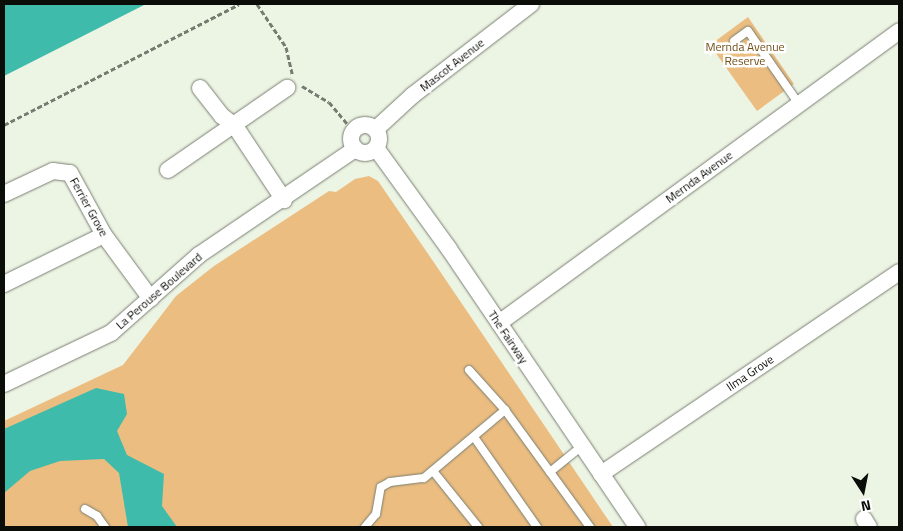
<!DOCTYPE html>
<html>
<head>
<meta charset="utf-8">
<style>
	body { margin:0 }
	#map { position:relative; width:903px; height:531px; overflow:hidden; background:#ecf4e4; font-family:"Titillium Web",sans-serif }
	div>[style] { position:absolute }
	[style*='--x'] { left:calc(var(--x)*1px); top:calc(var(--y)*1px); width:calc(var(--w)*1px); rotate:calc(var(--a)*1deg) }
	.green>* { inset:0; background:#ebbd81 }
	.water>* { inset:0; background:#3fbbab }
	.path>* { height:3px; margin-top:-1.5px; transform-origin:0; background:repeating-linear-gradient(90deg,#757b71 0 5px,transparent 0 7.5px) }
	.roads { filter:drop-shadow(0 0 1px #797f71) drop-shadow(0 0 1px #797f71) }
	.lane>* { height:8px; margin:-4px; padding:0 4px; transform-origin:4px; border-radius:4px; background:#fff }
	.street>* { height:16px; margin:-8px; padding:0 8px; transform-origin:8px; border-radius:8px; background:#fff }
	.street>.ring { margin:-8px; padding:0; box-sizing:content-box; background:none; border:16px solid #fff; border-radius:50% }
	span { translate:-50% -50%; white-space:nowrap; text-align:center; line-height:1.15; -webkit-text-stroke:5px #fff; paint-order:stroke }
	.park-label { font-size:12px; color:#734f18 }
	.street-label { font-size:12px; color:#0a0d08 }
	.frame { position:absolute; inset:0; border:5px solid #0a0d08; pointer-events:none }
	.north { position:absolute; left:838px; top:466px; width:50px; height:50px; -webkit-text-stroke:4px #fff; paint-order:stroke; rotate:169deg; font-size:14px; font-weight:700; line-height:20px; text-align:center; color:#0a0d08 }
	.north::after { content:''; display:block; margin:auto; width:18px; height:22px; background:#0a0d08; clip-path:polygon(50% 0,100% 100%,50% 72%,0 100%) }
</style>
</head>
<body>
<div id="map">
	<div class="green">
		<div style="clip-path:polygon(748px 17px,794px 84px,757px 111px,710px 45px)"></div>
		<div style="clip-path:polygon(369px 176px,378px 181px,435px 264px,613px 527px,4px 527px,4px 421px,123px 365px,176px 296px,214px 266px,329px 191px,336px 192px,355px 179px)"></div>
	</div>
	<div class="water">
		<div style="clip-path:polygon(4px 4px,146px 4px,4px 76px)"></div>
		<div style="clip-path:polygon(96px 388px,124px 394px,127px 414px,117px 431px,127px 455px,164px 474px,162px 506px,177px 527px,128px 527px,119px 473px,104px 459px,60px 461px,30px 471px,4px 493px,4px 429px)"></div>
	</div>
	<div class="path">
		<div style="--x:257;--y:4;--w:52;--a:56"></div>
		<div style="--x:286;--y:47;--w:28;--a:77"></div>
		<div style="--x:302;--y:86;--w:31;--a:31"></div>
		<div style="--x:329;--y:102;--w:38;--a:50"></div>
		<div style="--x:4;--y:125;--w:264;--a:-27.2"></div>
	</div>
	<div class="roads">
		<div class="lane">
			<div style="--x:734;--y:41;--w:17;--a:-36"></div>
			<div style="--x:748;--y:31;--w:89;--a:55.1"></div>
			<div style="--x:469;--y:370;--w:54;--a:48"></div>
			<div style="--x:505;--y:410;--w:145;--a:54"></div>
			<div style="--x:474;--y:437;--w:110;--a:55"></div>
			<div style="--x:433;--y:471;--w:72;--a:51.2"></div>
			<div style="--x:550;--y:472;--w:41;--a:-39.1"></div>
			<div style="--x:85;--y:509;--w:14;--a:30"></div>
			<div style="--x:97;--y:516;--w:14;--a:54"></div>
			<div style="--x:365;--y:527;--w:17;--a:-50"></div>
			<div style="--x:376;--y:514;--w:27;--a:-80"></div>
			<div style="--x:381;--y:487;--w:10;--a:-29"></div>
			<div style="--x:390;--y:482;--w:34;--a:-7"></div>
			<div style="--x:424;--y:478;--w:106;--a:-40"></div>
		</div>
		<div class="street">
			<div style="--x:200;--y:88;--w:36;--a:52"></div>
			<div style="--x:222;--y:116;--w:16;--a:38"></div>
			<div style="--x:235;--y:126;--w:89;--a:56.5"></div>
			<div class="ring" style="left:351px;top:125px;width:12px;height:12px"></div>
			<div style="--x:376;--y:129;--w:50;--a:-42.6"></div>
			<div style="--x:413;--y:95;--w:149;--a:-37.6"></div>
			<div style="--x:376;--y:148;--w:125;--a:54.1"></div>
			<div style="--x:449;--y:249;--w:336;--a:55.9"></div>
			<div style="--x:168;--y:170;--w:145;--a:-34.6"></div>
			<div style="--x:4;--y:194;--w:54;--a:-25.1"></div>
			<div style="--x:53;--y:171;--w:17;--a:7"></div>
			<div style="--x:70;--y:173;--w:71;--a:61.3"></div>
			<div style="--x:104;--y:235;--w:79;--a:53.7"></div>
			<div style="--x:4;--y:284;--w:111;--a:-26.1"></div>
			<div style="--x:499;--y:323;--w:495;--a:-36.1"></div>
			<div style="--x:4;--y:384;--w:119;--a:-25.5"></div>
			<div style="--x:111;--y:333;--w:118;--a:-41.6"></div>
			<div style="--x:199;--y:255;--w:189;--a:-34.2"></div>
			<div style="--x:601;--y:474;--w:360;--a:-34.1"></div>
			<div style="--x:864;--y:519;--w:9;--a:58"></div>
		</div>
	</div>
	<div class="park-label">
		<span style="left:745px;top:54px">Mernda Avenue<br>Reserve</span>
	</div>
	<div class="street-label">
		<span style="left:452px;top:65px;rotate:-38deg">Mascot Avenue</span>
		<span style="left:699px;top:177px;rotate:-36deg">Mernda Avenue</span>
		<span style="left:89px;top:207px;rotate:61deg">Ferrier Grove</span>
		<span style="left:159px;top:291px;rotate:-41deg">La Perouse Boulevard</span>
		<span style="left:508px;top:337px;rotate:56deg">The Fairway</span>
		<span style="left:750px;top:373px;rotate:-34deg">Ilma Grove</span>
	</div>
	<div class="frame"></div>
	<div class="north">N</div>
</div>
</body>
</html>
